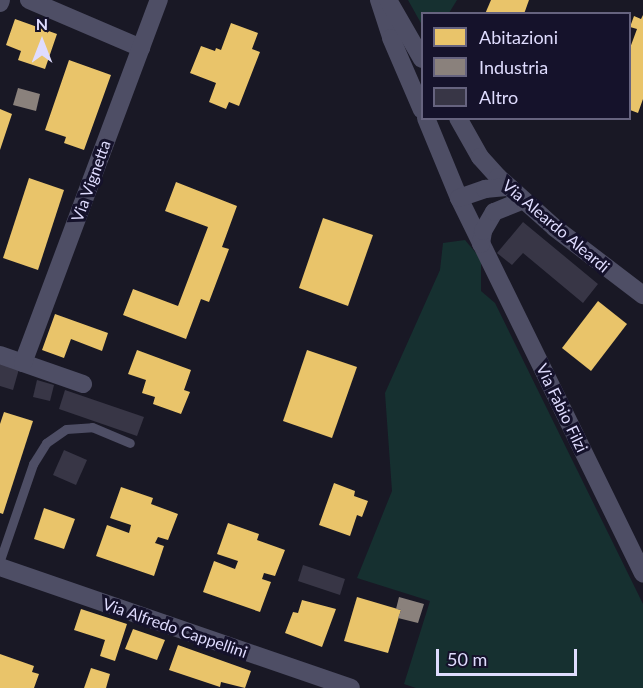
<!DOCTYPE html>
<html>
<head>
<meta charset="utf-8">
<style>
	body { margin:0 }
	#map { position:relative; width:643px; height:688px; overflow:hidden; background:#191825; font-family:Lato,sans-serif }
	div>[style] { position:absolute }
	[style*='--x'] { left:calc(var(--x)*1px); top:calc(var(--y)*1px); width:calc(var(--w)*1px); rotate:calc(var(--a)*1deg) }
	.green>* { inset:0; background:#163030 }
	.homes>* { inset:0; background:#e9c46a }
	.industry>* { inset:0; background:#8a817c }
	.building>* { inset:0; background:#383646 }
	.service>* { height:9px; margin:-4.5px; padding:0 4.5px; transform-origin:4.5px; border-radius:4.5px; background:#4e4e65 }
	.minor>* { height:18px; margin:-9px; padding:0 9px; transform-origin:9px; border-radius:9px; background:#4e4e65 }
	span { translate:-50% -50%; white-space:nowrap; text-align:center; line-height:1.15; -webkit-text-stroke:6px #15122b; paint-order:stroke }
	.street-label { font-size:16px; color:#dfdcfe }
	.legend { position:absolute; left:421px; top:12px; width:210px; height:108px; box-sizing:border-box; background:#15122b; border:2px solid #66637f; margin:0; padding:8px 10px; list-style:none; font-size:18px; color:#dfdcfe }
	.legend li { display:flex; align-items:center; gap:12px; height:30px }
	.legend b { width:30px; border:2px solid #66637f }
	.north { position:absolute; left:12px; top:12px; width:60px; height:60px; -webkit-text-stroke:4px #15122b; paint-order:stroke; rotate:0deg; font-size:16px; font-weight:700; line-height:24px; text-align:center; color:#dfdcfe }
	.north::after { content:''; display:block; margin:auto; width:21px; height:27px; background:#dfdcfe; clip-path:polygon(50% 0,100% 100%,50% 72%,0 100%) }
	.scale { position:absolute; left:436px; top:649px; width:141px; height:27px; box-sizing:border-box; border:3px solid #dfdcfe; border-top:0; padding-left:8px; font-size:18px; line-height:21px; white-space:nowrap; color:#dfdcfe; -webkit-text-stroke:4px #15122b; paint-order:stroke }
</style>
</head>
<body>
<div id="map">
	<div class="green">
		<div style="clip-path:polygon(408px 0,457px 0,449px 13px,422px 14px,422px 25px)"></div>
		<div style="clip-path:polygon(465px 240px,481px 259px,481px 291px,495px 303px,643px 604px,643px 688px,416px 688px,404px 684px,430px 601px,357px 578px,392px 491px,385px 393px,440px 270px,443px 243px)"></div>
	</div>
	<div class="homes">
		<div style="clip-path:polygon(491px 0,529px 0,524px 14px,485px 14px)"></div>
		<div style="clip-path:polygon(643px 15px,643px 99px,638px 113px,630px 110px,630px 48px,637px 29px,630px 27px,634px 16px,641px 19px)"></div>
		<div style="clip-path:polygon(15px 19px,57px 34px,45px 69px,18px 60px,21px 51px,6px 45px)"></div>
		<div style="clip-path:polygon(231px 23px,258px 33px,252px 49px,260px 52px,239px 106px,229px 102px,226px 109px,209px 102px,216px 83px,190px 73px,201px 46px,215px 51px,216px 48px,221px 50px)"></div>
		<div style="clip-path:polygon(69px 60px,111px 75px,84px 150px,64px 143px,66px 137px,45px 130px)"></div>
		<div style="clip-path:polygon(0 109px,12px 114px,0 150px)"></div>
		<div style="clip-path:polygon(29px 178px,64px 190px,38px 270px,3px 258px)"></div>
		<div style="clip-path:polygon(176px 182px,237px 206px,222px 247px,229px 249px,209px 302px,201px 299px,186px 339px,123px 315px,133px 289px,178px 306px,208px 227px,165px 211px)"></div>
		<div style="clip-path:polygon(323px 218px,373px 235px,348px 306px,299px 288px)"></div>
		<div style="clip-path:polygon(598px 301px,627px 324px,591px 371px,562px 348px)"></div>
		<div style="clip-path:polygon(55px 314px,108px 333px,102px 351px,71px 339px,64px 358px,42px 350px)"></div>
		<div style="clip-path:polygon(137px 350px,191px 370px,184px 390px,190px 392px,181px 414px,153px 404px,155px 397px,142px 393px,146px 380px,128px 374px)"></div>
		<div style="clip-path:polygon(307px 350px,357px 367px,332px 438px,283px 421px)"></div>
		<div style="clip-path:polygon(4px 412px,33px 421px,3px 514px,0 513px,0 424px)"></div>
		<div style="clip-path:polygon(334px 483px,355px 491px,354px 496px,368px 501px,362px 517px,357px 515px,350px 536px,319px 525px)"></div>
		<div style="clip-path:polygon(121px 487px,153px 498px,151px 504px,178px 514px,168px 540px,158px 537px,155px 543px,164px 546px,154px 576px,96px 556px,107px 525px,129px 533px,131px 525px,110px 518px)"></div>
		<div style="clip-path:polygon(44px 508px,75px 519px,64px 549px,34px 539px)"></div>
		<div style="clip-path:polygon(228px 523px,259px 534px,257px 540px,285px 550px,275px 576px,264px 573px,262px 579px,271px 582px,260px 612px,203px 592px,214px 561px,235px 569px,238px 561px,217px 554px)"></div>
		<div style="clip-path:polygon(357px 597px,401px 610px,388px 653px,344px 641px)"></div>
		<div style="clip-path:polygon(302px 600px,336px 609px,322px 647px,285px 633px,293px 612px,298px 613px)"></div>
		<div style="clip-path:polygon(81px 609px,127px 624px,115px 661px,100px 656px,105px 640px,74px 630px)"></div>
		<div style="clip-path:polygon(133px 629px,165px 640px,157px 660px,125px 649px)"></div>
		<div style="clip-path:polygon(178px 645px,251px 671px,245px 688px,221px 682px,220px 687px,169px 670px)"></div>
		<div style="clip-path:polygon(0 654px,34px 666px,32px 672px,39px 674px,34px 688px,0 688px)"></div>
		<div style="clip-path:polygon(91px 668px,110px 674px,106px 688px,84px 688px)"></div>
	</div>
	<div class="industry">
		<div style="clip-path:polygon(18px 88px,40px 94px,36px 111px,13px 105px)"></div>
		<div style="clip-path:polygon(399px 597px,424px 604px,418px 623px,398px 618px,401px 610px,396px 609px)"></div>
	</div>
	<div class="building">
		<div style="clip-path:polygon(523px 222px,598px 284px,583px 303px,523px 253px,512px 265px,497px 253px)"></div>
		<div style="clip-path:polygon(0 363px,19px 369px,13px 390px,0 386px)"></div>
		<div style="clip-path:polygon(37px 380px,54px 385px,50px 401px,33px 397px)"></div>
		<div style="clip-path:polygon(65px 390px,144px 417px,137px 436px,59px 409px)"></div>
		<div style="clip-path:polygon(64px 450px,87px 460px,76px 485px,53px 475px)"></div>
		<div style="clip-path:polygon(303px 565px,345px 579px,340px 595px,298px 581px)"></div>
	</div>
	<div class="service">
		<div style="--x:0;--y:560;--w:102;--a:-71"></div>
		<div style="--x:33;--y:464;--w:25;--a:-58"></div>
		<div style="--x:46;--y:443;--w:24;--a:-35"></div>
		<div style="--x:66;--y:429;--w:26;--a:-4"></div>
		<div style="--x:92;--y:427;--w:41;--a:22.8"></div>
	</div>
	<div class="minor">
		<div style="--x:29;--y:0;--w:122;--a:23.2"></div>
		<div style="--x:379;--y:0;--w:40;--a:72"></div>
		<div style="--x:391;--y:38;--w:78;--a:66.7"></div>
		<div style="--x:388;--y:0;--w:68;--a:60"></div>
		<div style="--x:0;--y:3;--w:3;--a:-72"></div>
		<div style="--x:426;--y:118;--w:87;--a:67.6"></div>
		<div style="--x:459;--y:198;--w:418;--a:63.9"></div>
		<div style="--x:458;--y:118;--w:45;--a:60.6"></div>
		<div style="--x:480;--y:157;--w:27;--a:48"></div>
		<div style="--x:498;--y:177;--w:76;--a:41.8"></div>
		<div style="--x:555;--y:228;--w:111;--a:37.3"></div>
		<div style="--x:459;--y:198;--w:28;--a:-19"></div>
		<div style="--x:485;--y:189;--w:24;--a:-5"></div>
		<div style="--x:481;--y:244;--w:13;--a:-81"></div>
		<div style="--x:483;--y:231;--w:22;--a:-60"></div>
		<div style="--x:494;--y:212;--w:31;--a:-22"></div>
		<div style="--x:0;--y:355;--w:88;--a:19.3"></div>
		<div style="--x:23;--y:363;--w:388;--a:-69.5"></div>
		<div style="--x:0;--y:567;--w:371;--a:19"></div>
	</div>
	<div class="street-label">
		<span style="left:91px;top:181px;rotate:-70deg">Via Vignetta</span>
		<span style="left:556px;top:226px;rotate:40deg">Via Aleardo Aleardi</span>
		<span style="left:562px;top:408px;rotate:64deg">Via Fabio Filzi</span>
		<span style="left:175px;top:628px;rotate:19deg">Via Alfredo Cappellini</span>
	</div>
	<ul class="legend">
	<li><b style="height:16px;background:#e9c46a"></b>Abitazioni</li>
	<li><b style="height:16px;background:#8a817c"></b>Industria</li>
	<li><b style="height:16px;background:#383646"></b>Altro</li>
	</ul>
	<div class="north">N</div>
	<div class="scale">50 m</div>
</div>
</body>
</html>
